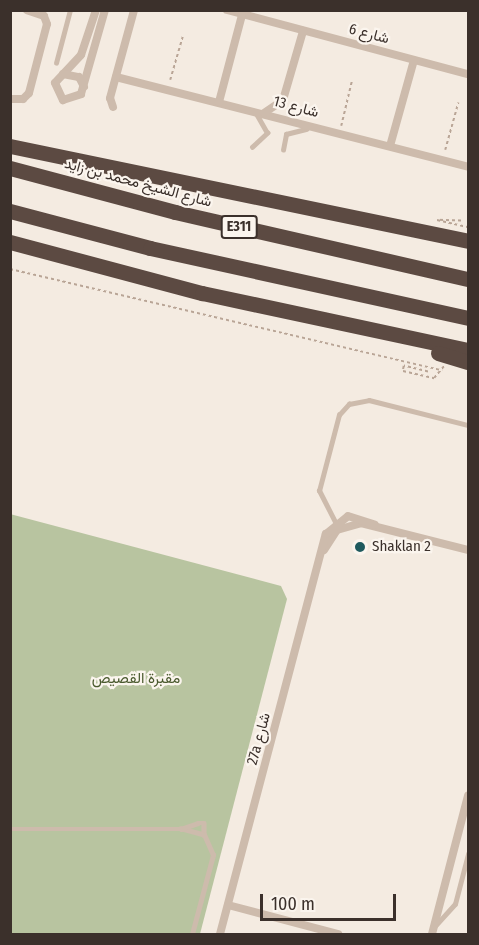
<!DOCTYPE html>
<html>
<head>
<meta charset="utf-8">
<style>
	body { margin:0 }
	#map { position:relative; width:479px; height:945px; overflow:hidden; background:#f4ebe1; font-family:"Fira Sans Condensed",Vazirmatn,sans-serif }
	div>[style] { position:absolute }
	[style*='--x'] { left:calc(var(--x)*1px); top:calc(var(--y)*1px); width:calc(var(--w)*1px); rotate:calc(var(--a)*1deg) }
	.green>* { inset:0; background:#b8c4a0 }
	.path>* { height:1.5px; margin-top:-0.75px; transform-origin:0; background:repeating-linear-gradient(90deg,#b9a596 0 3px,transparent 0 6px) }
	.service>* { height:4.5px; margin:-2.25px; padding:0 2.25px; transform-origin:2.25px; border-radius:2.25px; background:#cdbbac }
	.minor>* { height:8px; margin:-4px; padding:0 4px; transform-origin:4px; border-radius:4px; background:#cdbbac }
	.motorway>* { height:15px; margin:-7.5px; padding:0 7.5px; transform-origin:7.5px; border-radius:7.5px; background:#5c4a42 }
	.dots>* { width:16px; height:16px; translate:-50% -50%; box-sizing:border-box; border:3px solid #fbf5ee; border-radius:50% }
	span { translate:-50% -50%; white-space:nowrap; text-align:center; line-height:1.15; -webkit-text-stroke:4.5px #fbf5ee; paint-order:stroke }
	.shield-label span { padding:2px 4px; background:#fbf5ee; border:2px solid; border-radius:4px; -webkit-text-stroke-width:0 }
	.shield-label { font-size:14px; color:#3b302b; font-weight:700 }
	.street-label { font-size:15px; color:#3b302b }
	.poi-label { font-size:15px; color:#3b302b }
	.left { translate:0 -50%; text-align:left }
	.park-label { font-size:15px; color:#4a5a2e }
	.frame { position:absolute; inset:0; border:12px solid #3b302b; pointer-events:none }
	.scale { position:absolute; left:260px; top:894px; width:136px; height:27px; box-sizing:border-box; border:3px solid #3b302b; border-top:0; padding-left:8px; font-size:18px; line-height:21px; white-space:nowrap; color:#3b302b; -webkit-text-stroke:4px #fbf5ee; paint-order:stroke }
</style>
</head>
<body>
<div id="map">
	<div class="green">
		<div style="clip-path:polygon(10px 514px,281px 586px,287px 599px,200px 934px,11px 934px)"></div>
	</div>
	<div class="path">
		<div style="--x:170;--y:80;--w:47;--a:-73.9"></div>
		<div style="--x:341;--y:126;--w:47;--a:-76.6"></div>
		<div style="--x:445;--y:150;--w:49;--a:-74.5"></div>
		<div style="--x:461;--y:221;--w:24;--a:-178"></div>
		<div style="--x:437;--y:220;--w:32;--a:13"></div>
		<div style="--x:10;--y:269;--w:444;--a:13.2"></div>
		<div style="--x:428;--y:372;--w:25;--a:-166"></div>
		<div style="--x:404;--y:366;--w:5;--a:101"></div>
		<div style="--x:403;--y:371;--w:32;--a:13"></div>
		<div style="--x:434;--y:378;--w:16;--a:-50"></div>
	</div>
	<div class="service">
		<div style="--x:56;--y:63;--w:55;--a:-75.2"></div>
		<div style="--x:252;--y:147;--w:21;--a:-43"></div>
		<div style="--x:267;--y:133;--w:20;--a:-120"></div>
		<div style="--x:283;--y:150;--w:16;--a:-79"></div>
		<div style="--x:286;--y:134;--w:21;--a:-14"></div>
		<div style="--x:335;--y:522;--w:35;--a:-117"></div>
		<div style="--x:319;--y:491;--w:79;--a:-75.3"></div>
		<div style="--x:339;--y:415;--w:15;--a:-48"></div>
		<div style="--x:349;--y:404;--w:20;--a:-11"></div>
		<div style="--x:369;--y:400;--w:102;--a:14.2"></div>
		<div style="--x:204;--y:823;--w:12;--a:90"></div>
		<div style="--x:204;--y:835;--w:24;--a:-165"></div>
		<div style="--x:181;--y:829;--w:18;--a:-19"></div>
		<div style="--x:198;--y:823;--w:6;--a:0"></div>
		<div style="--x:10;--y:829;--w:171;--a:0"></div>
		<div style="--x:436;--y:925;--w:28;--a:-48"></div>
		<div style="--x:455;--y:904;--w:52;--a:-75.4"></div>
		<div style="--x:192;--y:934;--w:82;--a:-75.1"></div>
		<div style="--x:213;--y:855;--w:22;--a:-114"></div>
	</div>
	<div class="minor">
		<div style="--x:96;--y:10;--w:47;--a:108.4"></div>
		<div style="--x:81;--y:55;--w:38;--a:133"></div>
		<div style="--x:55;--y:83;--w:19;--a:65"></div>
		<div style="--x:63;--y:100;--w:19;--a:-18"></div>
		<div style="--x:81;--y:94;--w:87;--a:-74.1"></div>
		<div style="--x:227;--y:10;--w:249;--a:14.9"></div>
		<div style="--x:63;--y:74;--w:16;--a:11"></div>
		<div style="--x:79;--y:77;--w:11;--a:63"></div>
		<div style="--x:116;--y:77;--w:363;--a:14.3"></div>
		<div style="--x:10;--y:99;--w:13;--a:0"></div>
		<div style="--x:23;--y:99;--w:8;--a:-45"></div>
		<div style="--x:29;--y:93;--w:71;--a:-75.4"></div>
		<div style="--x:47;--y:24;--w:9;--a:-111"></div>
		<div style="--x:44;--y:16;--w:18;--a:-161"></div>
		<div style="--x:219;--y:102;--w:90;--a:-75.2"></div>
		<div style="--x:113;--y:107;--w:9;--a:-108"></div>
		<div style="--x:110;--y:98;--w:91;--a:-74.7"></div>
		<div style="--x:264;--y:113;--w:23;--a:-34"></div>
		<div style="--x:283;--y:100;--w:72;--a:-73.8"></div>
		<div style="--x:390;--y:146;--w:89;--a:-74.4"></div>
		<div style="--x:324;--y:550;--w:24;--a:-57"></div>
		<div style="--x:337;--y:530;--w:25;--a:-16"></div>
		<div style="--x:361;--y:523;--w:110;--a:14.2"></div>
		<div style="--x:228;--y:905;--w:114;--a:14.8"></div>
		<div style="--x:220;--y:934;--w:414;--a:-75.2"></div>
		<div style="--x:326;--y:534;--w:28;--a:-39"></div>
		<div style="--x:348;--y:516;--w:28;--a:18"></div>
		<div style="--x:432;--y:934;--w:143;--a:-75.4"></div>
	</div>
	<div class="motorway">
		<div style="--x:10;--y:146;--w:468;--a:11.7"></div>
		<div style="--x:10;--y:168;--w:171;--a:14.9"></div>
		<div style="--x:175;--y:212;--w:301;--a:12.9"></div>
		<div style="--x:10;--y:211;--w:145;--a:14.8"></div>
		<div style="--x:150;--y:248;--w:326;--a:12.4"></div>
		<div style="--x:10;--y:242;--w:199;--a:14.9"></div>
		<div style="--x:202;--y:293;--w:272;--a:12.1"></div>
		<div style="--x:438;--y:353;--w:31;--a:17"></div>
	</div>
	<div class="dots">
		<div style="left:360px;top:547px;background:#1f5a5e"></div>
	</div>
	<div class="shield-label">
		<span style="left:239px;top:227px">E311</span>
	</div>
	<div class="street-label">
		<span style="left:369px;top:34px;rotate:15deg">شارع 6</span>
		<span style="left:296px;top:107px;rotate:15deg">شارع 13</span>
		<span style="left:138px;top:183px;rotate:15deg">شارع الشيخ محمد بن زايد</span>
		<span style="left:259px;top:739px;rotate:-75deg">27a شارع</span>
	</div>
	<div class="poi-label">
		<span class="left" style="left:372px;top:547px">Shaklan 2</span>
	</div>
	<div class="park-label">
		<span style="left:136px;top:679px">مقبرة القصيص</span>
	</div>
	<div class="frame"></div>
	<div class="scale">100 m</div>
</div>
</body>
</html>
